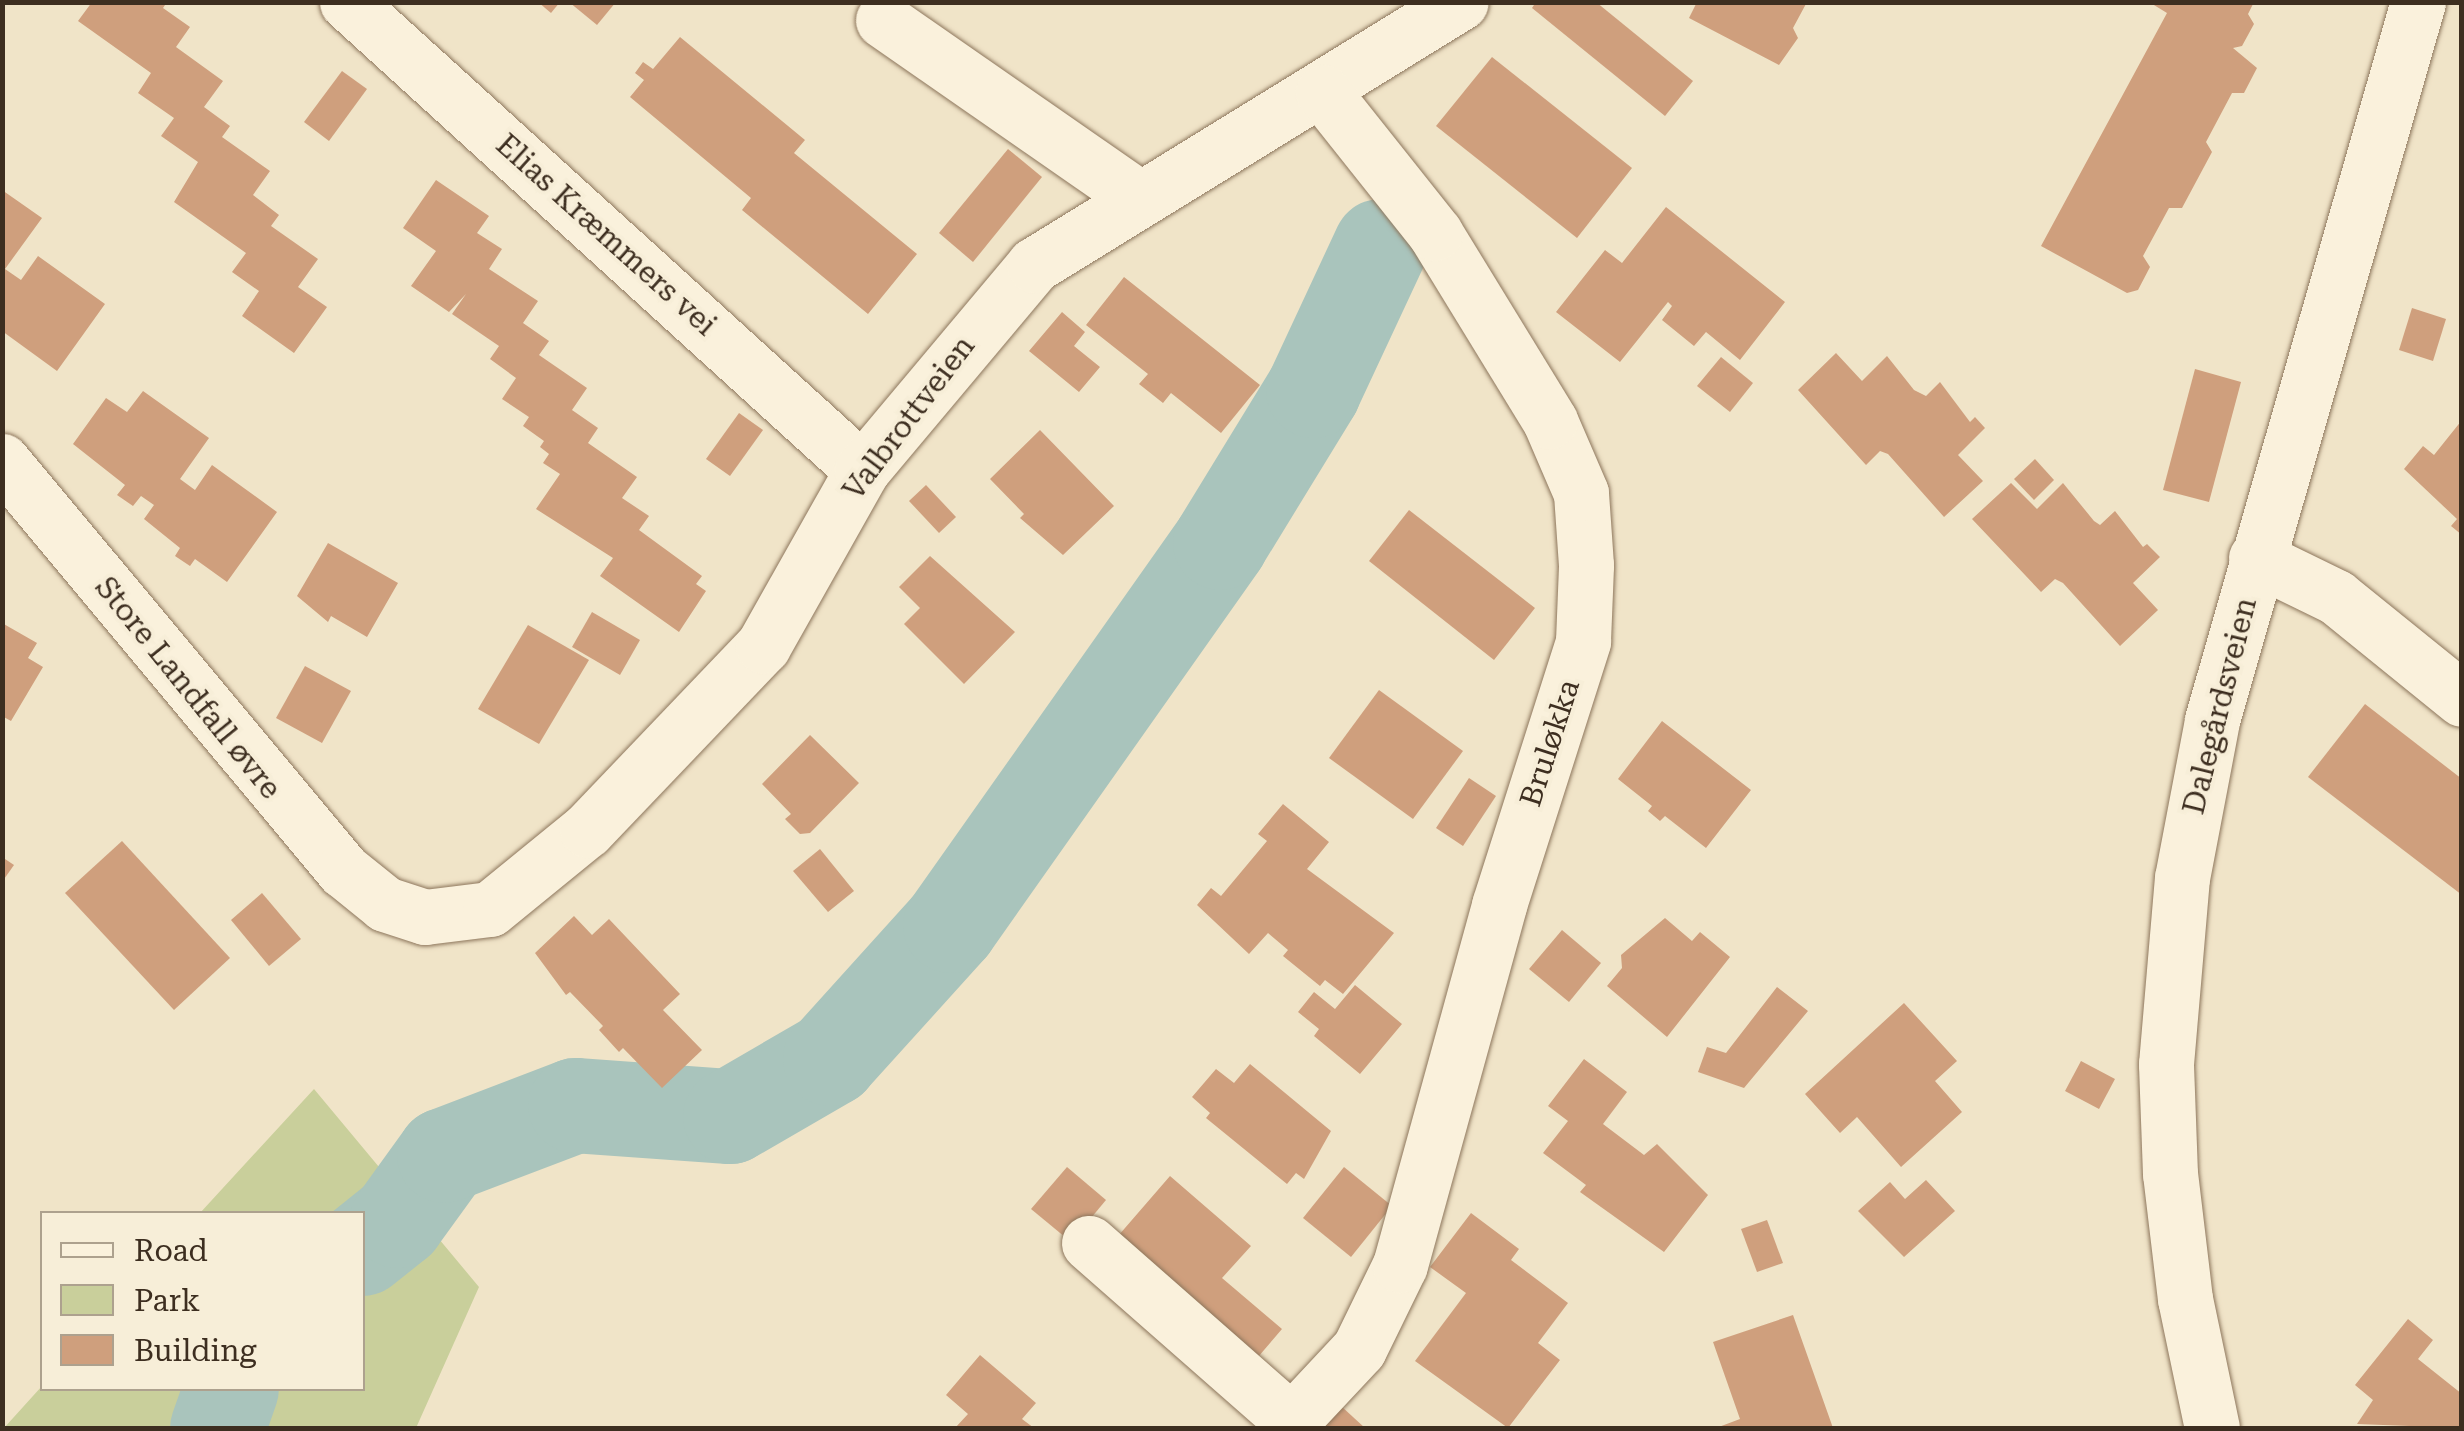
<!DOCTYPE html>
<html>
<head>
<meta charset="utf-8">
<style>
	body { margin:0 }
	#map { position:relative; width:2464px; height:1431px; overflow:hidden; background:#f0e4c8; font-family:"Roboto Serif",serif }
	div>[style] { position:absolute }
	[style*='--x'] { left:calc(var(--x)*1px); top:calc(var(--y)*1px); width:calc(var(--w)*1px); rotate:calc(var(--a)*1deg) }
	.green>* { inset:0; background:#c9cf9b }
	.river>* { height:95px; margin:-47.5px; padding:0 47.5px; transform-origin:47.5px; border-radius:47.5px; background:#a9c4bc }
	.building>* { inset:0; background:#cf9f7d }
	.roads { filter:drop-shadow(0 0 2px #8d765c) drop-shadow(0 0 2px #8d765c) }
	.street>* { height:55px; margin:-27.5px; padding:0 27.5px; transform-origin:27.5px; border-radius:27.5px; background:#faf1dc }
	span { translate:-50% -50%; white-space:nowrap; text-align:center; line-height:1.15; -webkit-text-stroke:8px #f7eed8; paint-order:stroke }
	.street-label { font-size:30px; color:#3d2e20 }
	.frame { position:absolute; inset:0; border:5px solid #3d2e20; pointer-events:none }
	.legend { position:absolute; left:40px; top:1211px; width:325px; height:180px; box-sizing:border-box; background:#f7eed8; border:2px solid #ada18e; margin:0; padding:12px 18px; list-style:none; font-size:30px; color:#3d2e20 }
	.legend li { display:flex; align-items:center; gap:20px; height:50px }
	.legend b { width:50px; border:2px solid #ada18e }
</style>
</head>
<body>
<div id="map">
	<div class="green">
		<div style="clip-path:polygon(314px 1089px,479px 1287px,416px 1428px,4px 1428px,42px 1386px,362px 1388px,362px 1214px,200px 1213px)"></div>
	</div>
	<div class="river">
		<div style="--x:362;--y:1248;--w:45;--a:-38.7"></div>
		<div style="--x:397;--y:1220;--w:80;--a:-54.1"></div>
		<div style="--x:444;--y:1155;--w:140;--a:-20.9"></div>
		<div style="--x:575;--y:1105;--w:155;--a:4.1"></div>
		<div style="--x:730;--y:1116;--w:116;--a:-30.1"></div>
		<div style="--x:830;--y:1058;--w:179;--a:-47.9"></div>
		<div style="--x:950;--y:925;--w:469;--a:-54.8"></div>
		<div style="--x:1220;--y:542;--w:178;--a:-58.5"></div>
		<div style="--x:1313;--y:390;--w:159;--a:-65"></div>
		<div style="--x:217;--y:1428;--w:42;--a:-70.7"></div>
	</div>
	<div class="building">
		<div style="clip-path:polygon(92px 2px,167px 2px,163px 8px,190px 27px,176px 47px,223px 81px,204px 107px,230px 126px,222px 137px,270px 171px,253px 195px,279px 215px,271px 226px,318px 259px,298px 287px,327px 307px,294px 353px,242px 316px,259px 291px,232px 272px,246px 253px,174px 202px,198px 162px,161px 136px,174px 118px,138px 93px,151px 73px,78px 21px)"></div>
		<div style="clip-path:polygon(538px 2px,560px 2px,551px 13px)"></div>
		<div style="clip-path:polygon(569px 2px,616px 2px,597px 25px)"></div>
		<div style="clip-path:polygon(1536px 2px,1596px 2px,1693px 81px,1665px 116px,1532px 8px)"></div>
		<div style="clip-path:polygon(1697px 2px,1807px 2px,1793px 28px,1798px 38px,1779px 65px,1689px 18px)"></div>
		<div style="clip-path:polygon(2149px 2px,2254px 2px,2248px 14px,2254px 24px,2242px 46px,2233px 48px,2257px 68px,2244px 93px,2232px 93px,2206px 142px,2212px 152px,2182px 208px,2169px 208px,2143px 256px,2150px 267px,2138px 290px,2127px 293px,2041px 246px,2167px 13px)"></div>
		<div style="clip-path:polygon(680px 37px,805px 140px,794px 153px,917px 254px,868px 314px,742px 210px,751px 198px,630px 97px,644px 80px,635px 73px,643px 62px,653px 69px)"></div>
		<div style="clip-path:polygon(1492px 57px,1632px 168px,1577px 238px,1436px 126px)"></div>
		<div style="clip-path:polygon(342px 71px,367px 89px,329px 141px,304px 122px)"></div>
		<div style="clip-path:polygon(1008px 149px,1042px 177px,973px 262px,939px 233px)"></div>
		<div style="clip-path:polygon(436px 180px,489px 216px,477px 233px,502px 249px,489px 269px,538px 301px,523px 323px,549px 341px,539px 355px,587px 388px,572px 410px,598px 428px,588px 443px,637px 477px,622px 498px,649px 516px,639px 530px,702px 576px,696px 584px,706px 591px,679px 632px,600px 576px,613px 558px,536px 509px,560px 474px,543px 463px,549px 454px,540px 447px,544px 441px,523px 426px,529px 417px,502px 399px,516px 378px,490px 359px,499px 346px,452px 314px,466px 294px,449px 312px,411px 286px,436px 251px,403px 228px)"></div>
		<div style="clip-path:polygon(2px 190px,42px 218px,5px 269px,21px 280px,38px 256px,105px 304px,57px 371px,2px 331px)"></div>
		<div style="clip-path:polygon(1666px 207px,1785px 302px,1740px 360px,1706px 332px,1694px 346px,1662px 320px,1672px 306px,1668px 302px,1620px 362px,1556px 312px,1605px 250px,1622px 263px)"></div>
		<div style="clip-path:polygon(1124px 277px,1260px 385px,1221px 433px,1171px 393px,1163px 403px,1139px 384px,1148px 374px,1086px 325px)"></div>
		<div style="clip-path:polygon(2412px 308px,2446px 319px,2433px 361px,2399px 350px)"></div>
		<div style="clip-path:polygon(1062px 312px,1085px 332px,1074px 346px,1100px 367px,1079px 392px,1029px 351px)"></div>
		<div style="clip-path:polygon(1836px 353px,1862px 381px,1887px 356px,1914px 390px,1926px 396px,1940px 382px,1970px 422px,1975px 417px,1985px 428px,1958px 455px,1983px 481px,1944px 517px,1888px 454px,1880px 451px,1866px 465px,1798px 390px)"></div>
		<div style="clip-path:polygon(1721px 357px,1753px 383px,1730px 412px,1697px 386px)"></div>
		<div style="clip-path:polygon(2195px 369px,2241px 382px,2209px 502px,2163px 490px)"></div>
		<div style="clip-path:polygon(143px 391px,209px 438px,180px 479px,195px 490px,212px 465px,277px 512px,227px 582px,195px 559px,190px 566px,175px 556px,180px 548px,144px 519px,154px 505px,141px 496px,133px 506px,117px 495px,125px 485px,73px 444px,106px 398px,127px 412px)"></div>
		<div style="clip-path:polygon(739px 413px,763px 430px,730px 476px,706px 459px)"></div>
		<div style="clip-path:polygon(2462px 420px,2462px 535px,2451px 526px,2457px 519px,2404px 469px,2423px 446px,2434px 455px)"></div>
		<div style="clip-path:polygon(1040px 430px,1114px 506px,1063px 555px,1020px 518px,1024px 514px,990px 479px)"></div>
		<div style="clip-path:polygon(2035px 459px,2054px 480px,2034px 500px,2014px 479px)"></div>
		<div style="clip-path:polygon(2011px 483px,2037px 509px,2063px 483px,2094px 521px,2100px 525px,2115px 511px,2143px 547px,2147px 544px,2160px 557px,2133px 583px,2158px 610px,2120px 646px,2063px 583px,2055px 579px,2041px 592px,1972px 519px)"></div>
		<div style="clip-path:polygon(926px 485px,956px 517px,939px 533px,909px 501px)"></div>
		<div style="clip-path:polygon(1409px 510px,1535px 608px,1494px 660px,1369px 561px)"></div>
		<div style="clip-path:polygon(328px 543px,398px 583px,367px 637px,331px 616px,328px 622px,297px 596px)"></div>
		<div style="clip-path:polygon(930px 556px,1015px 632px,964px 684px,904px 624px,920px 608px,899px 587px)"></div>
		<div style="clip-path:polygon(592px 612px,640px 640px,620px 675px,572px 647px)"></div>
		<div style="clip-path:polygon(2px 623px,37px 643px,28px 658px,43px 667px,11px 721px,2px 716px)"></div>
		<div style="clip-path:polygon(528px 625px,589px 660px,539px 744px,478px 709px)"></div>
		<div style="clip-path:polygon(305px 666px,351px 691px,322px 743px,276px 718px)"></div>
		<div style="clip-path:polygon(1379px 690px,1463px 751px,1413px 819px,1329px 758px)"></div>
		<div style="clip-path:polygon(2365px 704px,2462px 779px,2462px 895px,2308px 777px)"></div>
		<div style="clip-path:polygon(1662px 721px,1751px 790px,1706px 848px,1665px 816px,1660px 821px,1648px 811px,1652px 806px,1618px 779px)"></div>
		<div style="clip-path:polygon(810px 735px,859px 783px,810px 833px,800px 834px,785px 819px,791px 814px,762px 784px)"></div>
		<div style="clip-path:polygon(1469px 778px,1496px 796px,1463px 846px,1436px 828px)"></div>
		<div style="clip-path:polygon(1283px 804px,1329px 842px,1307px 869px,1394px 933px,1343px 994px,1325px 980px,1320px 986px,1283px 956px,1288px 950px,1268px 933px,1249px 954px,1197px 905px,1211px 888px,1221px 896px,1267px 841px,1258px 834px)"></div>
		<div style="clip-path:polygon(122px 841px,230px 958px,174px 1010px,65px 893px)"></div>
		<div style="clip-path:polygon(820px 849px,854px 891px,828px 912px,793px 871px)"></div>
		<div style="clip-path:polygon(2px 857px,14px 865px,2px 882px)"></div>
		<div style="clip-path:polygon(262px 893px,301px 939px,269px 966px,231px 920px)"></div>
		<div style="clip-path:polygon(574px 916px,592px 935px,609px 919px,680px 994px,663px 1010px,702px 1050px,662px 1088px,623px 1048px,619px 1052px,599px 1030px,603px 1026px,570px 992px,566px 995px,535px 953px)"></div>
		<div style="clip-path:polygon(1665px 918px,1692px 941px,1700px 932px,1730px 957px,1667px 1037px,1607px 986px,1622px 968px,1621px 955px)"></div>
		<div style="clip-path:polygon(1562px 930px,1601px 963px,1569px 1002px,1529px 969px)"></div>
		<div style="clip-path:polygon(1355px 985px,1402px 1024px,1360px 1074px,1314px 1036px,1319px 1029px,1298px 1012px,1314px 992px,1335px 1009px)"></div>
		<div style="clip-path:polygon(1777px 987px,1808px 1011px,1744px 1088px,1698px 1072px,1707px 1047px,1726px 1053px)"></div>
		<div style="clip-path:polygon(1904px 1003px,1957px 1061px,1935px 1081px,1962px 1112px,1901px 1167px,1857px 1117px,1840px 1133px,1805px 1094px)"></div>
		<div style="clip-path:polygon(1584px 1059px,1627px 1092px,1603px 1124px,1644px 1155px,1657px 1144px,1708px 1195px,1664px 1252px,1580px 1192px,1586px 1185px,1543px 1153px,1568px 1121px,1548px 1106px)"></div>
		<div style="clip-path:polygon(2081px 1061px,2115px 1079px,2099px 1109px,2065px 1091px)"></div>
		<div style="clip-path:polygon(1250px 1064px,1331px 1131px,1304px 1179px,1296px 1173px,1287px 1184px,1206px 1118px,1210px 1113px,1192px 1097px,1216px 1069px,1234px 1083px)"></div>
		<div style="clip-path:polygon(1067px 1167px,1106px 1200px,1071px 1242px,1031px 1209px)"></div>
		<div style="clip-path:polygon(1344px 1167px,1392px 1206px,1351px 1257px,1303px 1218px)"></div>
		<div style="clip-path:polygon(1170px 1176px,1251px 1246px,1222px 1278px,1282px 1329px,1252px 1364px,1112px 1243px)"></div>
		<div style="clip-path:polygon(1926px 1180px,1955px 1211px,1904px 1257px,1858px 1211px,1890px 1182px,1905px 1199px)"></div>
		<div style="clip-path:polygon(1471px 1213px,1519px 1249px,1511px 1260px,1568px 1303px,1538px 1343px,1560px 1360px,1508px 1428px,1415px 1361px,1466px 1293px,1430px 1267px)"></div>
		<div style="clip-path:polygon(1767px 1220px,1783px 1263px,1757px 1272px,1741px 1229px)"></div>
		<div style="clip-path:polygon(1793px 1315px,1833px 1428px,1716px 1428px,1740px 1419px,1713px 1342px)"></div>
		<div style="clip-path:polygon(2408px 1319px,2433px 1340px,2418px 1359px,2462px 1394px,2462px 1428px,2357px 1424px,2373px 1400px,2355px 1385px)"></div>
		<div style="clip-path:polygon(980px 1355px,1036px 1403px,1022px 1419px,1034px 1428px,955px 1428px,968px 1414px,946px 1395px)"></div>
		<div style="clip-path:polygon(1341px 1406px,1365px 1428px,1321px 1428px)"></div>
	</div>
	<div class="roads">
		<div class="street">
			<div style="--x:347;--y:2;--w:696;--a:42.26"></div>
			<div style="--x:883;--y:20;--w:310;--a:34.8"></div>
			<div style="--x:2;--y:461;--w:533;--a:50.18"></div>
			<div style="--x:343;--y:870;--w:54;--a:39"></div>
			<div style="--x:385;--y:904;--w:42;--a:18"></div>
			<div style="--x:425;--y:917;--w:65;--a:-7"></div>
			<div style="--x:490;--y:909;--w:125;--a:-39.2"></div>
			<div style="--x:587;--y:830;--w:255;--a:-46.3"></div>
			<div style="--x:763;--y:646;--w:202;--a:-60.6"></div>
			<div style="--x:862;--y:470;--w:268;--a:-50"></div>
			<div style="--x:1034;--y:265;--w:501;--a:-31.63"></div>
			<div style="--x:2256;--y:558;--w:89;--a:26"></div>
			<div style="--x:2336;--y:597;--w:162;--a:39"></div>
			<div style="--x:1089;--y:1243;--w:274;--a:41.3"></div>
			<div style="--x:1285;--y:1428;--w:108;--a:-46.9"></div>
			<div style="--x:1359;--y:1349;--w:93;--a:-64"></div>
			<div style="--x:1400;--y:1265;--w:373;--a:-74.6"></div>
			<div style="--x:1499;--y:905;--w:277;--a:-72.3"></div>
			<div style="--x:1583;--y:641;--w:76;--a:-87.7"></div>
			<div style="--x:1586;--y:565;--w:72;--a:-94"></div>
			<div style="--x:1581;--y:493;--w:78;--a:-113.3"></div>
			<div style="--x:1550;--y:421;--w:220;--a:-121.5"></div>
			<div style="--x:1435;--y:233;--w:180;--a:-128.5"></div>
			<div style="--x:2212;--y:1428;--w:132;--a:-101.8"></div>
			<div style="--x:2185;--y:1299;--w:126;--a:-96.8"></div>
			<div style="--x:2170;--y:1174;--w:110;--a:-92.1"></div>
			<div style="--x:2166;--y:1064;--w:187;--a:-85.1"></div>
			<div style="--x:2182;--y:878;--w:161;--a:-79.2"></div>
			<div style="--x:2212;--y:720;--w:747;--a:-73.99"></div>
		</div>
	</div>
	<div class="street-label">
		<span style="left:606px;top:235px;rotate:42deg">Elias Kræmmers vei</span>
		<span style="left:909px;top:418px;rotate:-53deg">Valbrottveien</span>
		<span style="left:188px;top:688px;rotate:51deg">Store Landfall øvre</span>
		<span style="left:2220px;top:706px;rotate:-76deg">Dalegårdsveien</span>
		<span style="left:1550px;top:743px;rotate:-72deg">Bruløkka</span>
	</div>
	<div class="frame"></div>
	<ul class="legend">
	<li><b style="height:12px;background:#faf1dc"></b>Road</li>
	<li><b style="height:28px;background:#c9cf9b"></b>Park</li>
	<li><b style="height:28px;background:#cf9f7d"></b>Building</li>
	</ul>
</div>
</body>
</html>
